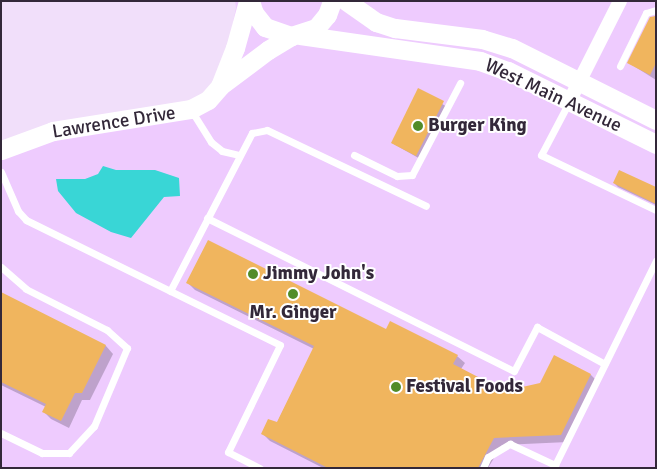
<!DOCTYPE html>
<html>
<head>
<meta charset="utf-8">
<style>
	body { margin:0 }
	#map { position:relative; width:657px; height:469px; overflow:hidden; background:#f1dffa; font-family:Signika,sans-serif }
	div>[style] { position:absolute }
	[style*='--x'] { left:calc(var(--x)*1px); top:calc(var(--y)*1px); width:calc(var(--w)*1px); rotate:calc(var(--a)*1deg) }
	.built>* { inset:0; background:#eecbfe }
	.water>* { inset:0; background:#39d6d6 }
	.shadow>* { inset:0; background:#0003 }
	.building>* { inset:0; background:#f0b55e }
	.service>* { height:7px; margin:-3.5px; padding:0 3.5px; transform-origin:3.5px; border-radius:3.5px; background:#fff }
	.minor>* { height:14px; margin:-7px; padding:0 7px; transform-origin:7px; border-radius:7px; background:#fff }
	.secondary>* { height:19px; margin:-9.5px; padding:0 9.5px; transform-origin:9.5px; border-radius:9.5px; background:#fff }
	.dots>* { width:14px; height:14px; translate:-50% -50%; box-sizing:border-box; border:2px solid #fff; border-radius:50% }
	span { translate:-50% -50%; white-space:nowrap; text-align:center; line-height:1.15; -webkit-text-stroke:4px #fff; paint-order:stroke }
	.street-label { font-size:19px; color:#332839 }
	.poi-label { font-size:19px; color:#332839; font-weight:700 }
	.left { translate:0 -50%; text-align:left }
	.frame { position:absolute; inset:0; border:2px solid #332839; pointer-events:none }
</style>
</head>
<body>
<div id="map">
	<div class="built">
		<div style="clip-path:polygon(235px 1px,656px 1px,656px 468px,1px 468px,1px 150px,157px 117px,220px 86px,236px 8px)"></div>
	</div>
	<div class="water">
		<div style="clip-path:polygon(103px 166px,116px 170px,155px 170px,179px 178px,180px 196px,164px 197px,131px 238px,111px 232px,76px 213px,58px 191px,56px 179px,85px 179px,98px 174px)"></div>
	</div>
	<div class="shadow">
		<div style="clip-path:polygon(656px 16px,656px 80px,629px 63px,651px 18px)"></div>
		<div style="clip-path:polygon(418px 90px,449px 108px,422px 160px,392px 143px)"></div>
		<div style="clip-path:polygon(614px 183px,656px 189px,656px 205px,618px 187px)"></div>
		<div style="clip-path:polygon(188px 283px,387px 331px,457px 356px,465px 363px,461px 369px,505px 392px,541px 384px,554px 357px,591px 375px,598px 382px,568px 442px,502px 445px,488px 468px,323px 468px,270px 441px,263px 434px,277px 423px,314px 349px,195px 290px)"></div>
		<div style="clip-path:polygon(1px 294px,106px 346px,113px 354px,90px 400px,82px 400px,69px 428px,51px 419px,43px 411px,46px 407px,1px 385px)"></div>
	</div>
	<div class="building">
		<div style="clip-path:polygon(656px 16px,656px 63px,650px 75px,627px 63px,650px 17px)"></div>
		<div style="clip-path:polygon(418px 88px,444px 101px,416px 156px,391px 143px)"></div>
		<div style="clip-path:polygon(619px 170px,656px 187px,656px 204px,613px 183px)"></div>
		<div style="clip-path:polygon(208px 240px,386px 329px,390px 321px,458px 355px,453px 364px,505px 391px,540px 383px,554px 355px,591px 374px,561px 435px,494px 438px,478px 468px,328px 468px,261px 434px,268px 419px,277px 422px,314px 346px,186px 283px)"></div>
		<div style="clip-path:polygon(1px 292px,106px 345px,82px 393px,75px 393px,61px 421px,42px 412px,46px 404px,1px 382px)"></div>
	</div>
	<div class="service">
		<div style="--x:620;--y:66;--w:59;--a:-63.9"></div>
		<div style="--x:646;--y:13;--w:10;--a:-17"></div>
		<div style="--x:569;--y:102;--w:60;--a:117.8"></div>
		<div style="--x:541;--y:155;--w:127;--a:25.6"></div>
		<div style="--x:191;--y:110;--w:38;--a:58"></div>
		<div style="--x:211;--y:142;--w:14;--a:39"></div>
		<div style="--x:222;--y:151;--w:17;--a:13"></div>
		<div style="--x:354;--y:155;--w:48;--a:26"></div>
		<div style="--x:397;--y:176;--w:15;--a:-4"></div>
		<div style="--x:412;--y:175;--w:104;--a:-62.4"></div>
		<div style="--x:1;--y:172;--w:43;--a:66.4"></div>
		<div style="--x:18;--y:211;--w:12;--a:48"></div>
		<div style="--x:26;--y:220;--w:283;--a:26.2"></div>
		<div style="--x:280;--y:345;--w:119;--a:115.9"></div>
		<div style="--x:228;--y:452;--w:36;--a:27"></div>
		<div style="--x:207;--y:218;--w:343;--a:26.5"></div>
		<div style="--x:514;--y:371;--w:50;--a:-62.4"></div>
		<div style="--x:537;--y:327;--w:77;--a:28.6"></div>
		<div style="--x:1;--y:267;--w:33;--a:41"></div>
		<div style="--x:26;--y:289;--w:91;--a:26.8"></div>
		<div style="--x:107;--y:330;--w:27;--a:42"></div>
		<div style="--x:127;--y:348;--w:85;--a:112.9"></div>
		<div style="--x:94;--y:426;--w:37;--a:133"></div>
		<div style="--x:69;--y:453;--w:27;--a:180"></div>
		<div style="--x:42;--y:453;--w:46;--a:-154"></div>
		<div style="--x:170;--y:291;--w:178;--a:-62.6"></div>
		<div style="--x:252;--y:133;--w:15;--a:-11"></div>
		<div style="--x:267;--y:130;--w:176;--a:25.5"></div>
		<div style="--x:483;--y:468;--w:12;--a:-66"></div>
		<div style="--x:488;--y:457;--w:26;--a:-31"></div>
		<div style="--x:510;--y:444;--w:50;--a:25"></div>
		<div style="--x:555;--y:465;--w:228;--a:-63.7"></div>
	</div>
	<div class="minor">
		<div style="--x:569;--y:102;--w:113;--a:-63.2"></div>
	</div>
	<div class="secondary">
		<div style="--x:250;--y:1;--w:13;--a:72"></div>
		<div style="--x:254;--y:13;--w:18;--a:52"></div>
		<div style="--x:265;--y:27;--w:28;--a:19"></div>
		<div style="--x:291;--y:36;--w:26;--a:-18"></div>
		<div style="--x:316;--y:28;--w:17;--a:-50"></div>
		<div style="--x:327;--y:15;--w:15;--a:-70"></div>
		<div style="--x:346;--y:1;--w:37;--a:35"></div>
		<div style="--x:376;--y:22;--w:20;--a:18"></div>
		<div style="--x:395;--y:28;--w:88;--a:7.2"></div>
		<div style="--x:482;--y:39;--w:31;--a:17"></div>
		<div style="--x:512;--y:48;--w:161;--a:26.6"></div>
		<div style="--x:300;--y:35;--w:182;--a:8.2"></div>
		<div style="--x:480;--y:61;--w:30;--a:20"></div>
		<div style="--x:508;--y:71;--w:165;--a:26.3"></div>
		<div style="--x:220;--y:86;--w:41;--a:-68.5"></div>
		<div style="--x:235;--y:48;--w:49;--a:-74.5"></div>
		<div style="--x:1;--y:150;--w:55;--a:-20.1"></div>
		<div style="--x:53;--y:131;--w:140;--a:-9.1"></div>
		<div style="--x:191;--y:109;--w:19;--a:-28"></div>
		<div style="--x:208;--y:100;--w:18;--a:-49"></div>
		<div style="--x:220;--y:86;--w:60;--a:-36.9"></div>
		<div style="--x:268;--y:50;--w:27;--a:-31"></div>
	</div>
	<div class="dots">
		<div style="left:418px;top:126px;background:#528c29"></div>
		<div style="left:253px;top:274px;background:#528c29"></div>
		<div style="left:293px;top:294px;background:#528c29"></div>
		<div style="left:396px;top:387px;background:#528c29"></div>
	</div>
	<div class="street-label">
		<span style="left:553px;top:96px;rotate:25deg">West Main Avenue</span>
		<span style="left:114px;top:123px;rotate:-9deg">Lawrence Drive</span>
	</div>
	<div class="poi-label">
		<span class="left" style="left:428px;top:126px">Burger King</span>
		<span class="left" style="left:263px;top:274px">Jimmy John's</span>
		<span style="left:293px;top:313px">Mr. Ginger</span>
		<span class="left" style="left:406px;top:387px">Festival Foods</span>
	</div>
	<div class="frame"></div>
</div>
</body>
</html>
